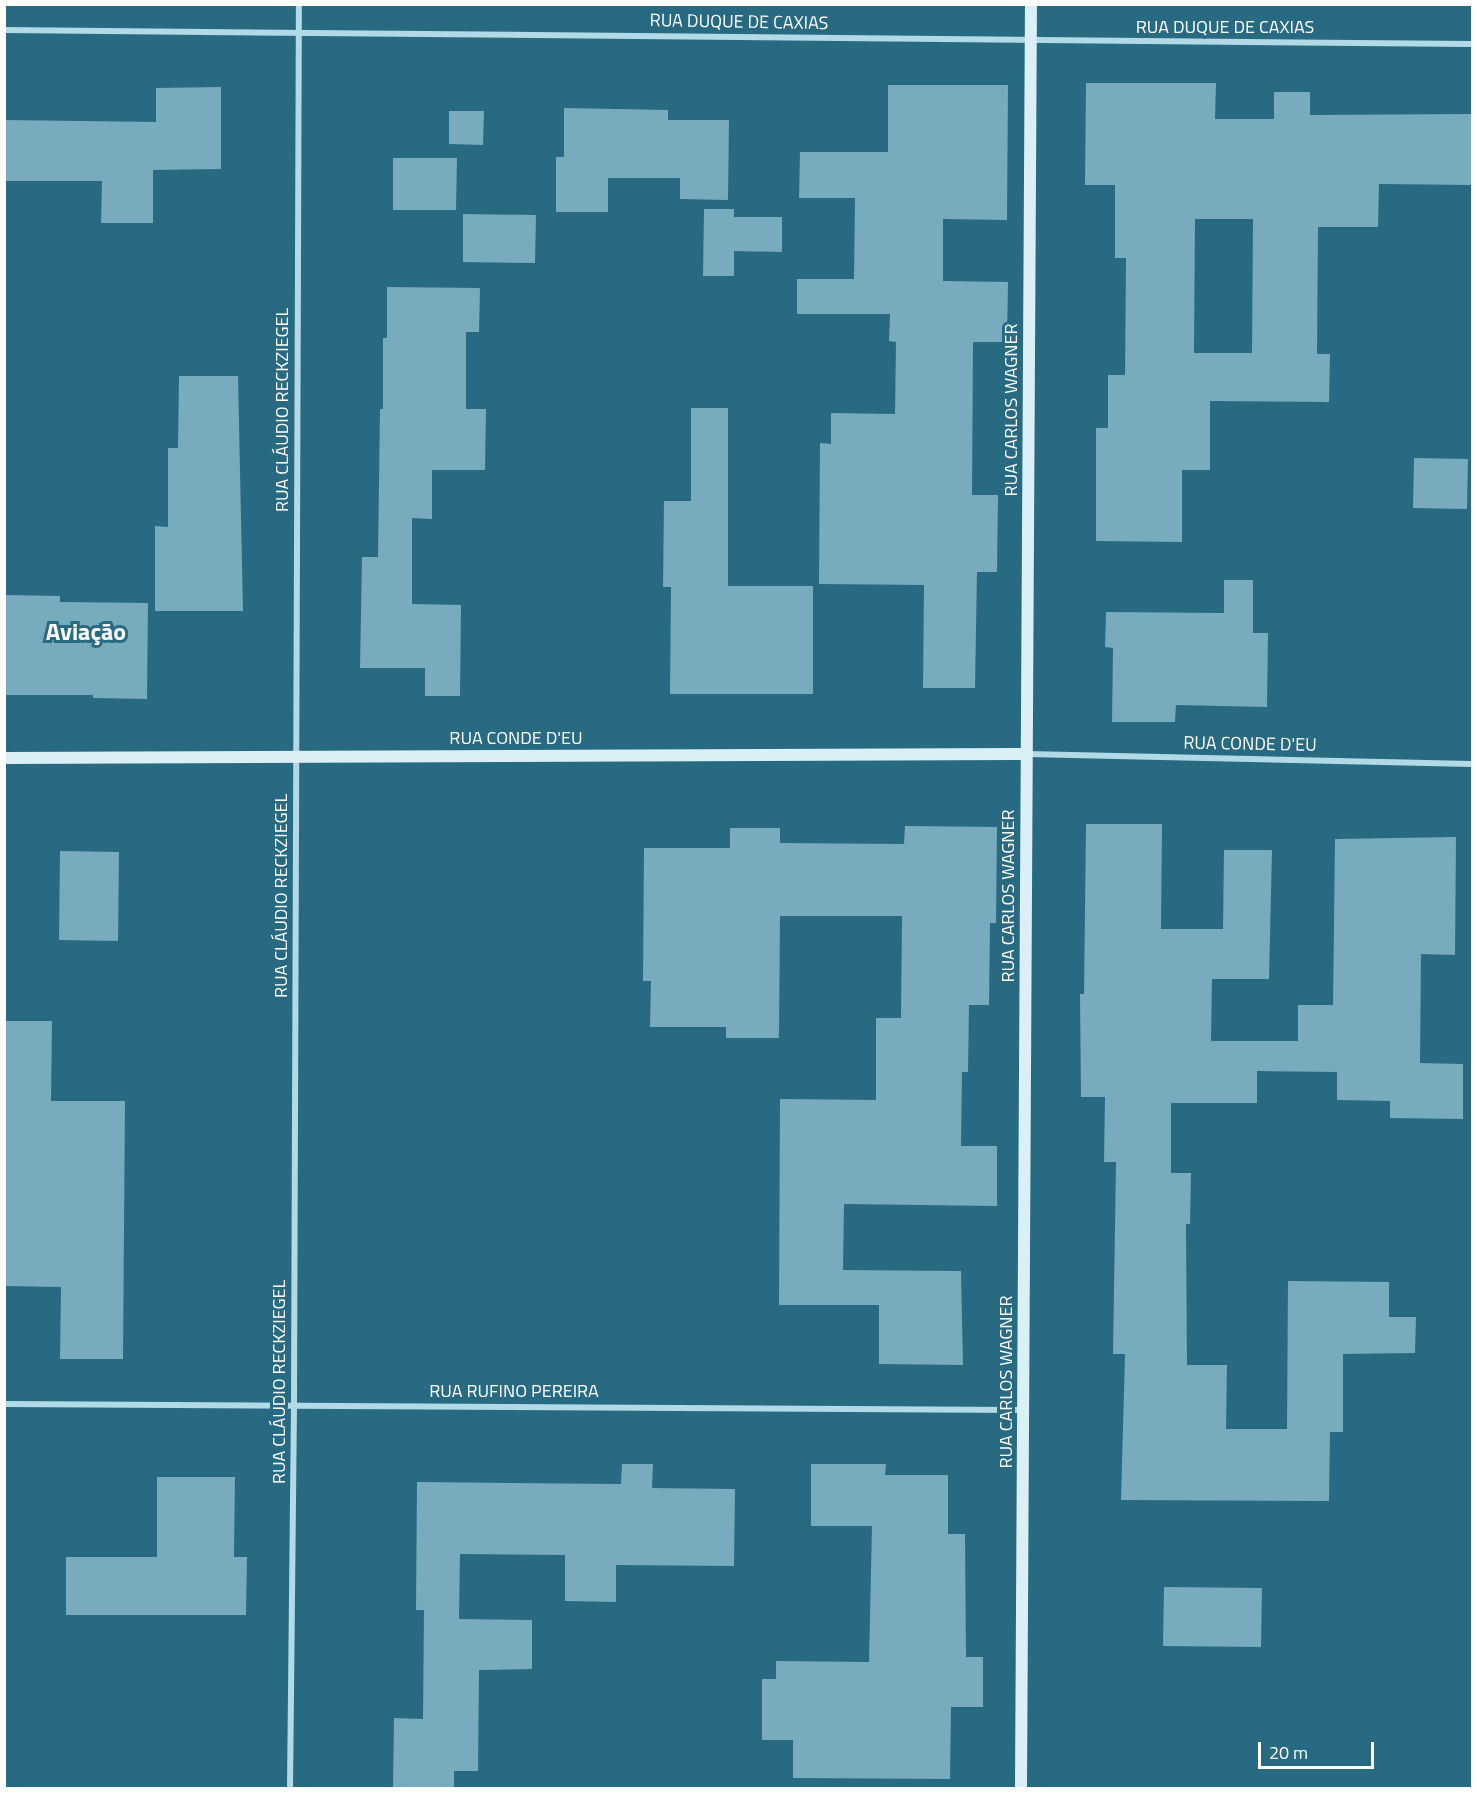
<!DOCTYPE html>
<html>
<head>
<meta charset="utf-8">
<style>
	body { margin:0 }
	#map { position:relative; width:1477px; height:1793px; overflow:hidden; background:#286a82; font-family:"Titillium Web",sans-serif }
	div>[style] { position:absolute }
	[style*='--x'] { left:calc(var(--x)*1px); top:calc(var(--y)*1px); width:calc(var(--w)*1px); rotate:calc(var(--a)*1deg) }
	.building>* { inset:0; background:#78abbe }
	.street>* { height:6px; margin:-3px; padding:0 3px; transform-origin:3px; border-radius:3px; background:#b1d9e6 }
	.secondary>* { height:12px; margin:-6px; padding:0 6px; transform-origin:6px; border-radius:6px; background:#dbeff6 }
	span { translate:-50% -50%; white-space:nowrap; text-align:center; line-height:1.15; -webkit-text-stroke:6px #286a82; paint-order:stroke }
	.street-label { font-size:18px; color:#fff }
	.district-label { font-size:24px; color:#fff; font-weight:700 }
	.frame { position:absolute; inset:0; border:6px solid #fff; pointer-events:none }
	.scale { position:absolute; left:1258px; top:1742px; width:116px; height:27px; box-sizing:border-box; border:3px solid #fff; border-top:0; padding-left:8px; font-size:18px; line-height:21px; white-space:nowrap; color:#fff; -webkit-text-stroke:4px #286a82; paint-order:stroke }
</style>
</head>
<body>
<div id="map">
	<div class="building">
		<div style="clip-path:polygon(evenodd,1086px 83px,1216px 83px,1215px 119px,1274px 119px,1274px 92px,1310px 92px,1310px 115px,1472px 114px,1471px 185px,1379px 184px,1378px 227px,1318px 227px,1317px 354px,1330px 354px,1329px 402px,1210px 401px,1210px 470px,1182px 470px,1182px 542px,1096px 541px,1096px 428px,1108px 428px,1108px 375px,1125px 375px,1126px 258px,1115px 258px,1115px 185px,1085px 185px,1086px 83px,1195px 219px,1253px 219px,1252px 353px,1194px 353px,1195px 219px)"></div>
		<div style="clip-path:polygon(888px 85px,1008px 85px,1007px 220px,943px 219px,943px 281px,1008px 282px,1007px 342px,973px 342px,972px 495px,998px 495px,997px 572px,977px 572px,975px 688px,923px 688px,924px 585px,819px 584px,820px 443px,831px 444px,831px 413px,895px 414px,896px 342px,889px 341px,890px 314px,797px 314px,797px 279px,854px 279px,855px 198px,799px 198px,800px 152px,888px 152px)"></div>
		<div style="clip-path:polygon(221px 87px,221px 169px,153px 170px,153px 223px,101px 223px,102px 181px,4px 181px,4px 120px,156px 122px,156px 88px)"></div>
		<div style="clip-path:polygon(564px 108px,668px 110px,668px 120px,729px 120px,728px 200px,680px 199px,680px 178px,608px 178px,608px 212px,556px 212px,556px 157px,564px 157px)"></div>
		<div style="clip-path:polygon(449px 111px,484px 111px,483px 145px,449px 144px)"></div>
		<div style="clip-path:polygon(393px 158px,457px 158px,456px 210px,393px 210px)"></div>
		<div style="clip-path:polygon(704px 209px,734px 209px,734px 217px,782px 217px,782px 252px,734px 251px,734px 276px,703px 276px)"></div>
		<div style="clip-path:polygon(463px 214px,536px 215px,535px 263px,463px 262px)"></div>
		<div style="clip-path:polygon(387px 287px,480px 288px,479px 332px,466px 332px,466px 409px,486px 409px,485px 470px,432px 470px,432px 519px,412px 518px,412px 604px,461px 605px,460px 696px,425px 696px,425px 668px,360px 668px,362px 557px,378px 557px,380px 409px,383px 409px,383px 338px,387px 338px)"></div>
		<div style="clip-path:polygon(179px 376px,238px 376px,243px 611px,155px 611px,155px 526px,168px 527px,168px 448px,178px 448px)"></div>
		<div style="clip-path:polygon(691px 408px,728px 408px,728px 586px,813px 586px,813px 694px,670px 694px,671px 587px,663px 587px,664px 501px,691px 501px)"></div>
		<div style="clip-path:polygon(1414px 458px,1468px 459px,1467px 509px,1413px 508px)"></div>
		<div style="clip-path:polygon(1224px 580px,1253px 580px,1253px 633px,1268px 633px,1267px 707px,1176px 705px,1175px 722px,1112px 722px,1113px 648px,1105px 647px,1106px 612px,1224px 613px)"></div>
		<div style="clip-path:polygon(4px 595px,60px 596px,60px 602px,148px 603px,147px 699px,93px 698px,93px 695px,4px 695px)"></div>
		<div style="clip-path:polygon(1086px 824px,1162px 824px,1161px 929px,1223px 929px,1224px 850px,1272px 850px,1269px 979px,1212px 979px,1211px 1041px,1298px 1041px,1298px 1005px,1333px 1005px,1335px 839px,1456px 837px,1455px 955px,1421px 954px,1420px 1063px,1463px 1064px,1463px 1119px,1390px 1118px,1390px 1101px,1337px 1100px,1337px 1072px,1257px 1071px,1257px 1103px,1171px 1103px,1171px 1173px,1191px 1173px,1190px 1224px,1186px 1224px,1187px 1365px,1227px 1365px,1226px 1429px,1287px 1429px,1288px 1281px,1389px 1282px,1389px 1317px,1416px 1317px,1415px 1353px,1343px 1354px,1343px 1432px,1330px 1432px,1329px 1501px,1121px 1500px,1125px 1354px,1113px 1354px,1116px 1162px,1104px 1162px,1105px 1097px,1081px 1097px,1080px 994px,1084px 994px)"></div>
		<div style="clip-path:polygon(905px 826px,997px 827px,996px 923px,990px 923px,989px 1005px,969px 1005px,968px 1072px,962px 1072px,961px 1146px,997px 1146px,997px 1206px,844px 1204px,843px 1270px,961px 1271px,963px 1365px,879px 1364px,879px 1305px,779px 1305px,780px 1099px,876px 1100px,876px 1018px,901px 1018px,902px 916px,780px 916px,779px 1038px,726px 1038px,726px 1027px,650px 1027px,651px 981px,643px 981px,644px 848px,730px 848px,730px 828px,780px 828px,780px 843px,904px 844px)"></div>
		<div style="clip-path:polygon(60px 851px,119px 852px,118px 941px,59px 940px)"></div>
		<div style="clip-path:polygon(4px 1021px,52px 1021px,51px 1101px,125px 1101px,123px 1359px,60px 1359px,61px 1287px,4px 1286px)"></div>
		<div style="clip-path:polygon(622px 1464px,653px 1464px,652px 1488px,735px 1489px,734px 1566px,616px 1565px,616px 1602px,565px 1601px,565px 1555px,460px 1554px,459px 1619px,532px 1620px,532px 1669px,479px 1670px,478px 1771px,454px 1771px,454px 1788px,393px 1788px,394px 1718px,423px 1719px,424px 1610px,416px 1610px,417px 1482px,621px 1484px)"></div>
		<div style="clip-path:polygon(811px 1464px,886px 1464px,885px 1475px,948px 1475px,948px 1534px,965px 1534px,966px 1657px,983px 1657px,983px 1707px,951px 1707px,950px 1779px,793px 1778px,793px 1740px,762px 1740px,762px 1679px,776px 1679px,776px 1661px,869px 1662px,872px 1526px,811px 1526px)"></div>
		<div style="clip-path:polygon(157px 1477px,235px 1477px,234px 1557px,247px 1557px,246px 1615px,66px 1615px,66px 1557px,157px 1557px)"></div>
		<div style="clip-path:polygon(1164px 1587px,1262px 1588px,1261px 1647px,1163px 1646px)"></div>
	</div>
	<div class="street">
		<div style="--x:4;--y:30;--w:1468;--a:0.55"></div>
		<div style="--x:1027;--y:754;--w:445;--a:1.3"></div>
		<div style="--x:4;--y:1404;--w:1020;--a:0.34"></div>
		<div style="--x:290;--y:1788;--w:384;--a:-89.4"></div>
		<div style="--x:294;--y:1404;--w:1400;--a:-89.8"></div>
	</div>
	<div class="secondary">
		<div style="--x:4;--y:758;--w:1023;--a:-0.22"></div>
		<div style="--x:1021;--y:1788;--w:1784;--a:-89.68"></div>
	</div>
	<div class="street-label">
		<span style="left:739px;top:22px;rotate:1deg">RUA DUQUE DE CAXIAS</span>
		<span style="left:1225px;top:27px">RUA DUQUE DE CAXIAS</span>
		<span style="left:282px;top:410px;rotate:-90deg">RUA CLÁUDIO RECKZIEGEL</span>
		<span style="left:1011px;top:410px;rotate:-90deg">RUA CARLOS WAGNER</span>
		<span style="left:516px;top:738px">RUA CONDE D'EU</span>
		<span style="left:1250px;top:744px;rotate:1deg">RUA CONDE D'EU</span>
		<span style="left:281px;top:896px;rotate:-90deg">RUA CLÁUDIO RECKZIEGEL</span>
		<span style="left:1008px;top:896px;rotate:-90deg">RUA CARLOS WAGNER</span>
		<span style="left:279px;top:1382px;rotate:-90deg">RUA CLÁUDIO RECKZIEGEL</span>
		<span style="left:1006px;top:1382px;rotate:-90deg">RUA CARLOS WAGNER</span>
		<span style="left:514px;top:1391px">RUA RUFINO PEREIRA</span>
	</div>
	<div class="district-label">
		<span style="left:86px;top:632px">Aviação</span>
	</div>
	<div class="frame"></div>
	<div class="scale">20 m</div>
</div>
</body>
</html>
